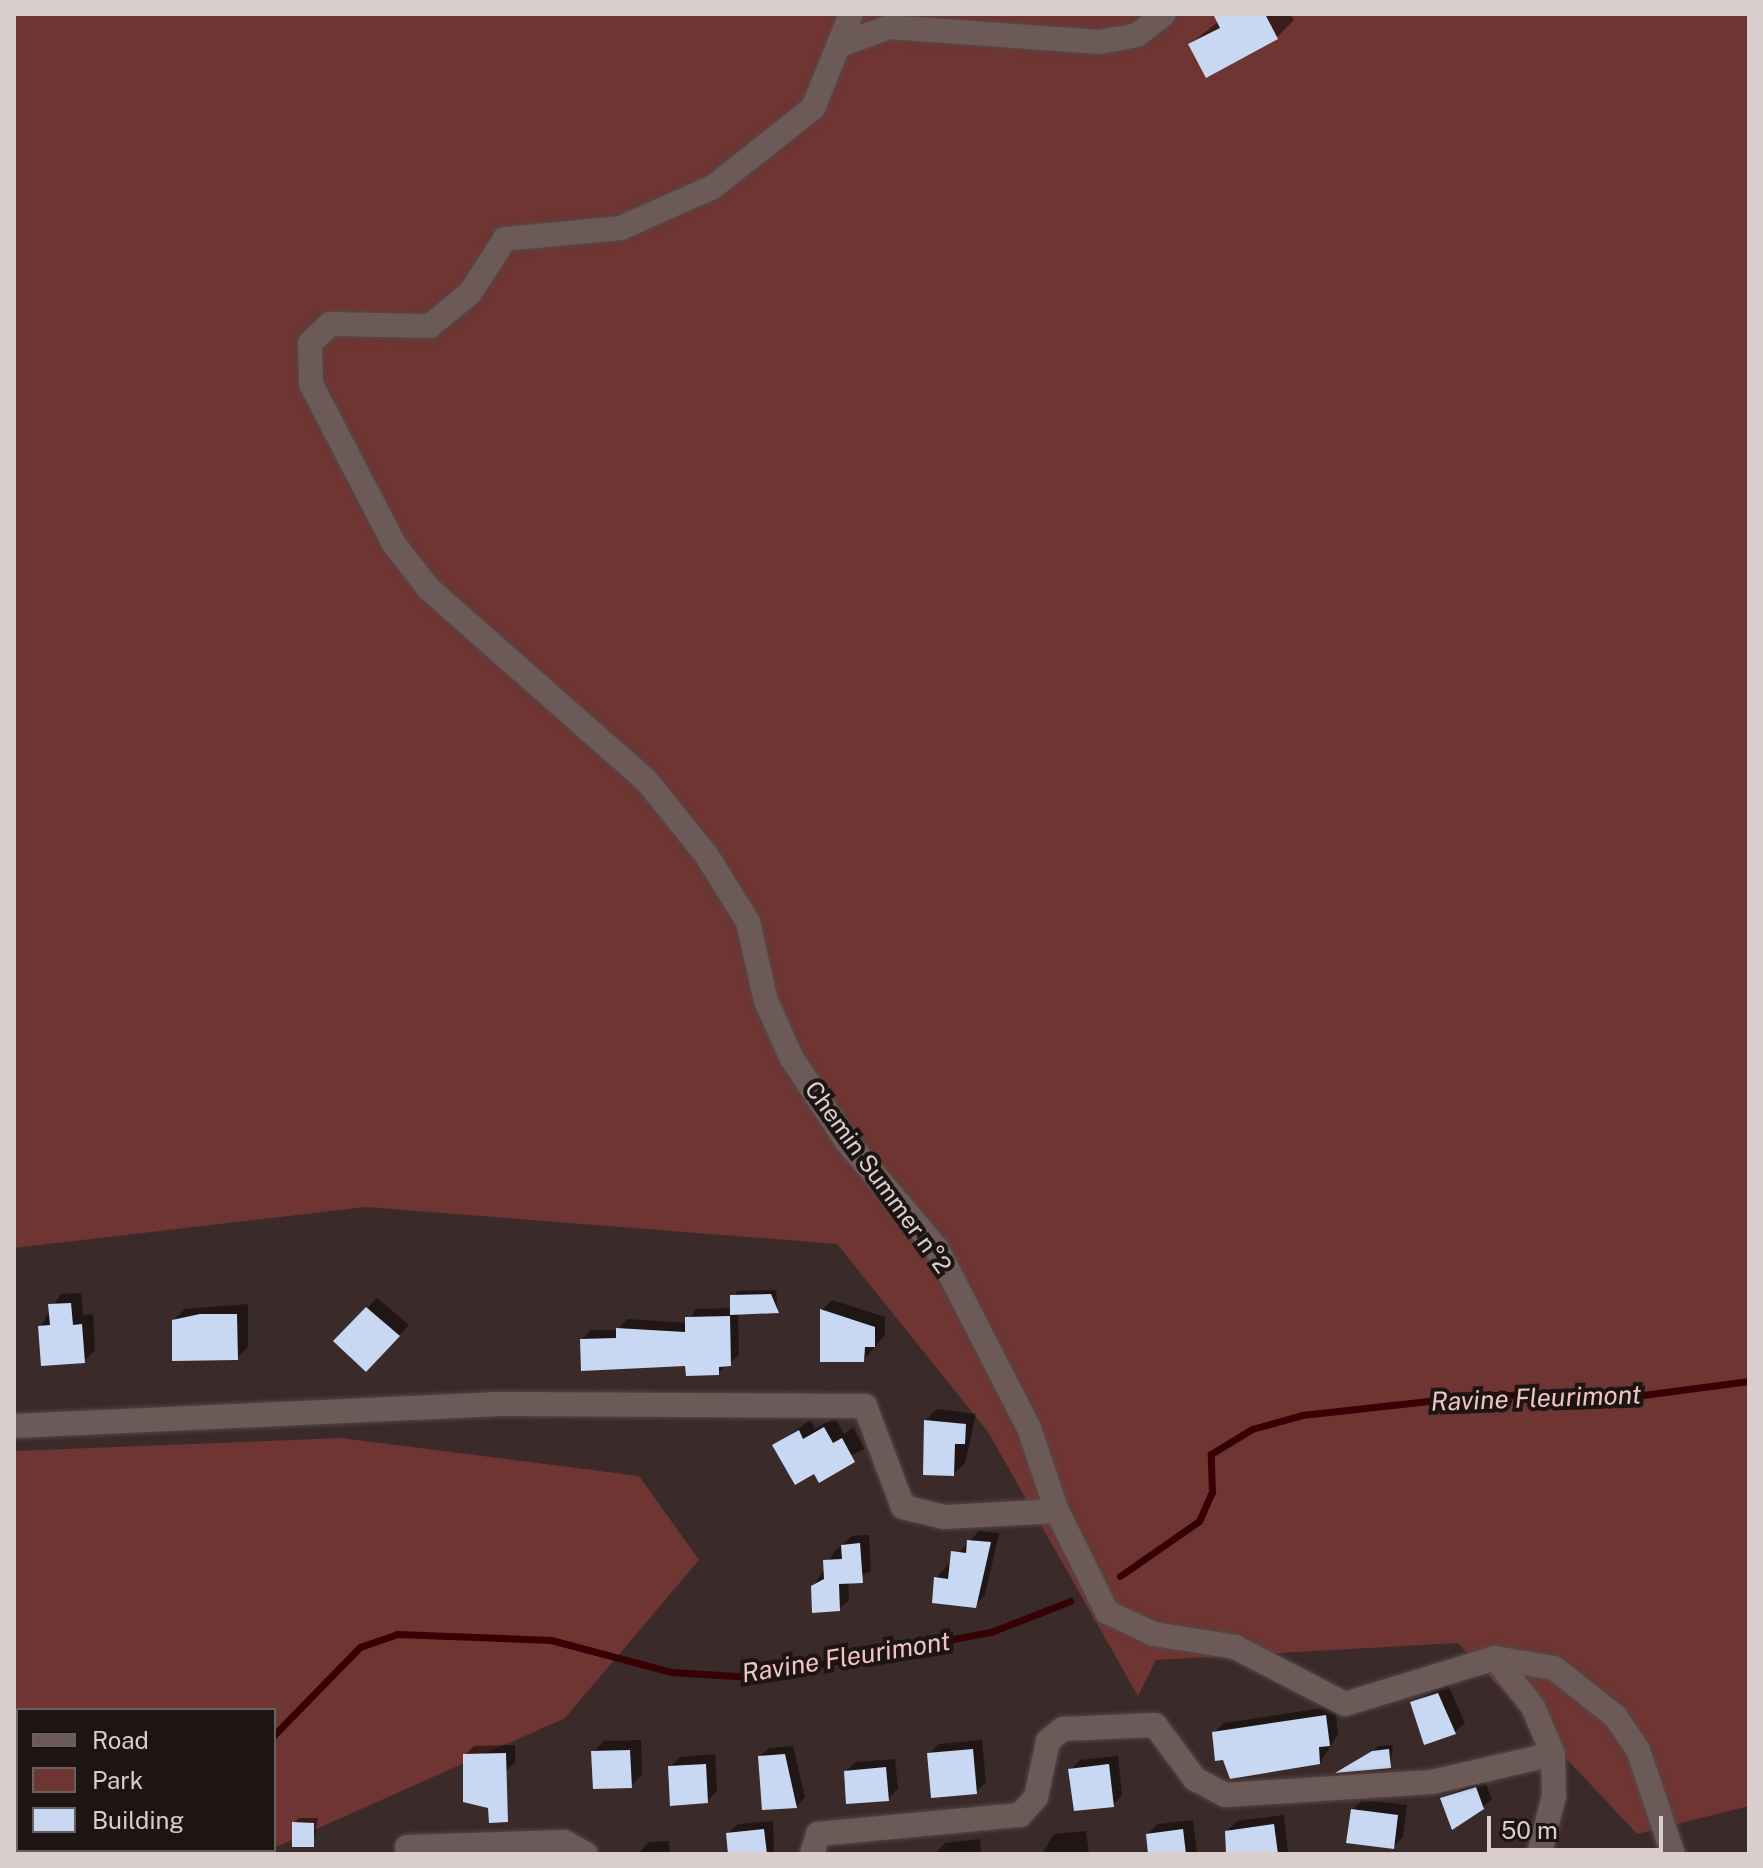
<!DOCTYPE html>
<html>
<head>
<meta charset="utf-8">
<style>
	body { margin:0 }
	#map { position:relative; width:1763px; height:1868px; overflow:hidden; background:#3a2a29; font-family:"Public Sans",sans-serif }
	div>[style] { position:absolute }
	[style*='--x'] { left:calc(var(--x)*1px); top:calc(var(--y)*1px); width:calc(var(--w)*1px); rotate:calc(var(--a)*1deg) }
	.green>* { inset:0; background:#6f3532 }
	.shadow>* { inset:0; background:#0007 }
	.stream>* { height:7px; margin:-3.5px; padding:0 3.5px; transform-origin:3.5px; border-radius:3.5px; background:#360104 }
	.building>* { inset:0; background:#c8d8f3 }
	.roads { filter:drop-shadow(0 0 2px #554746) drop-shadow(0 0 2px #554746) }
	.street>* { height:24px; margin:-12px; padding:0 12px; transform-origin:12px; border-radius:12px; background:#6c5a58 }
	span { translate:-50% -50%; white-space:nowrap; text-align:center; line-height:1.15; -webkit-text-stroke:8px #1c1514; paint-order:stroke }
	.street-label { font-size:24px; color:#d9cecd }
	.water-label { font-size:26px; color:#f2c4c0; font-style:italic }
	.frame { position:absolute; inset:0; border:16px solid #d9cecd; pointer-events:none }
	.legend { position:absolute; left:16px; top:1708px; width:260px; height:144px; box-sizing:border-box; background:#1c1514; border:2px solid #685f5e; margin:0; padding:10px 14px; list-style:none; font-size:24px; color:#d9cecd }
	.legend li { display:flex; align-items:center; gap:16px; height:40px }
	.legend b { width:40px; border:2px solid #685f5e }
	.scale { position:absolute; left:1487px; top:1816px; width:176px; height:36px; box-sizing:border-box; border:4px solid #d9cecd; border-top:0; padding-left:10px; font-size:24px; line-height:28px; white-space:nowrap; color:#d9cecd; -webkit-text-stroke:6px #1c1514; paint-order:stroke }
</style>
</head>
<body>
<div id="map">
	<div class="green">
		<div style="clip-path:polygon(14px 14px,1749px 14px,1749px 1806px,1637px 1834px,1458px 1643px,1156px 1660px,1138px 1696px,988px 1432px,837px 1244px,366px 1207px,14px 1248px)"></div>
		<div style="clip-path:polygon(341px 1438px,639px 1476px,699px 1560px,565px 1718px,274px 1848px,274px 1710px,18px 1710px,14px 1770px,14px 1451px)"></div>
	</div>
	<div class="shadow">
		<div style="clip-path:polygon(1215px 14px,1290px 14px,1294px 20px,1277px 37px,1190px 44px,1219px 21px)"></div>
		<div style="clip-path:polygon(776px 1290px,778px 1311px,738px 1313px,739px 1355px,718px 1373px,582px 1339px,591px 1330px,618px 1330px,627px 1319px,687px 1323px,696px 1309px,732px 1308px,737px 1291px)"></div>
		<div style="clip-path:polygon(81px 1293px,83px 1315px,93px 1314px,95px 1350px,84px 1361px,40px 1327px,61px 1294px)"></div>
		<div style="clip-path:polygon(377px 1298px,409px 1325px,366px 1370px,336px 1341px)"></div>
		<div style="clip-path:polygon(832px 1300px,885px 1317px,885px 1335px,864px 1360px,822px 1310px)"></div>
		<div style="clip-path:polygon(248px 1304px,248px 1347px,237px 1358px,174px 1320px,185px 1309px)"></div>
		<div style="clip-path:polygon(937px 1409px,976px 1414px,965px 1463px,953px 1474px,926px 1420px)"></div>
		<div style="clip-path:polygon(835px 1418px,844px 1434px,853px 1428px,865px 1449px,796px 1482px,775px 1446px,810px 1420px,815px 1429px)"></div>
		<div style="clip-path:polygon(979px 1531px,999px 1533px,985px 1595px,975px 1606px,936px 1578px)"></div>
		<div style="clip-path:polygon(869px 1535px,871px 1571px,848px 1581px,849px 1600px,839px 1609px,813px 1587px,835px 1551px,852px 1536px)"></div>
		<div style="clip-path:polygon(1448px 1685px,1465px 1723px,1455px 1732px,1412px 1703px)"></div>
		<div style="clip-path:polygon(1335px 1706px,1338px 1734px,1320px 1763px,1214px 1733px,1224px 1723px)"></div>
		<div style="clip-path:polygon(641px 1740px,642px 1774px,631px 1786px,593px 1752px,604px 1741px)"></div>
		<div style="clip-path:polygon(982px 1740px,986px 1782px,976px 1792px,929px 1754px,939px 1744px)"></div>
		<div style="clip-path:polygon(515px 1745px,515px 1762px,506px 1771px,465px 1755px,474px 1746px)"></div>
		<div style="clip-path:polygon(1393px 1745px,1390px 1766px,1340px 1771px,1379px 1746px)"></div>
		<div style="clip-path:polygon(793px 1746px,805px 1797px,797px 1806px,764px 1808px,760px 1756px,769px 1748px)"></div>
		<div style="clip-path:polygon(715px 1754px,717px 1791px,707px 1801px,670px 1767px,680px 1757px)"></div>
		<div style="clip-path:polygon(1118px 1756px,1122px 1795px,1113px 1805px,1071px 1770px,1080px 1760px)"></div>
		<div style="clip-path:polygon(895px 1759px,898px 1789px,888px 1799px,846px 1771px,856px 1762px)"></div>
		<div style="clip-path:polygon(1484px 1780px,1492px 1799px,1483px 1807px,1442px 1798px)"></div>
		<div style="clip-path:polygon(1362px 1800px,1407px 1805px,1403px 1837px,1393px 1847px,1352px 1810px)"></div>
		<div style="clip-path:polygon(1284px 1815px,1288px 1854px,1246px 1854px,1227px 1831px,1237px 1821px)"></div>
		<div style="clip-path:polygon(299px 1818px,318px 1818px,313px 1845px,294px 1823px)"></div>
		<div style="clip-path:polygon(1193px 1820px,1197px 1854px,1150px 1854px,1148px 1834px,1158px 1824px)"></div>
		<div style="clip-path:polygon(773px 1821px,774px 1854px,730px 1854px,728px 1834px,738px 1824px)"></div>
		<div style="clip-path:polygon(1086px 1831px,1089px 1854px,1042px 1854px,1054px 1834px)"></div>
		<div style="clip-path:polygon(980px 1839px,981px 1854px,935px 1854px,945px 1843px)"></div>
		<div style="clip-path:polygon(669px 1841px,670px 1854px,638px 1854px,649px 1842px)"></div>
	</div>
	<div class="stream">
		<div style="--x:1120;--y:1576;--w:96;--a:-34.8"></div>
		<div style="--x:1199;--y:1521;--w:32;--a:-66"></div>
		<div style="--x:1212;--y:1492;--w:38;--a:-92"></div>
		<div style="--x:1211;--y:1454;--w:48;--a:-31.4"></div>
		<div style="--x:1252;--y:1429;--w:52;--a:-15.6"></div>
		<div style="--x:1302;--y:1415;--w:182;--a:-6.3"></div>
		<div style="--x:1483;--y:1395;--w:152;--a:0.4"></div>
		<div style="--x:1635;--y:1396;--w:115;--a:-7.5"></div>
		<div style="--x:274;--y:1735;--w:123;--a:-45.7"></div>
		<div style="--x:360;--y:1647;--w:39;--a:-19"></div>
		<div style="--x:397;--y:1634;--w:154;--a:2.2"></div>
		<div style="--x:551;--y:1640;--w:124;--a:14.9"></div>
		<div style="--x:671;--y:1672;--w:81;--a:3.5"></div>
		<div style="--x:752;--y:1677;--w:243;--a:-10.7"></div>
		<div style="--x:991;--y:1632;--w:85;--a:-21.4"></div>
		<div style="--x:143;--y:1854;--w:6;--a:-45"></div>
	</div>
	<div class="building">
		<div style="clip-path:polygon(1213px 14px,1265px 14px,1278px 39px,1206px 78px,1188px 44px,1220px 28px)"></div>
		<div style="clip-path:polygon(771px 1294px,779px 1313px,730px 1315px,730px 1295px)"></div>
		<div style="clip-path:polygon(71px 1303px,73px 1325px,82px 1324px,85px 1363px,41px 1366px,38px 1326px,50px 1325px,48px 1304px)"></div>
		<div style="clip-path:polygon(366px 1307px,400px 1336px,366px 1372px,333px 1341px)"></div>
		<div style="clip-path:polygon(820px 1309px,875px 1327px,875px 1347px,865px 1347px,864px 1362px,820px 1362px)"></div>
		<div style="clip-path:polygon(200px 1314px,237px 1314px,238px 1360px,172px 1361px,172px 1320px)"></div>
		<div style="clip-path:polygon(730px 1316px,731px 1366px,719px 1367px,719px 1375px,686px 1376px,685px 1366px,581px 1371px,580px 1339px,616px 1338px,616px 1328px,685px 1332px,685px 1317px)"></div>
		<div style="clip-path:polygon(924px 1420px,966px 1424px,965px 1444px,955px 1444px,954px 1476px,923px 1475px)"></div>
		<div style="clip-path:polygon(824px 1427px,833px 1443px,842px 1438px,855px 1462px,819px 1483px,814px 1474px,795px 1485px,772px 1445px,799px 1430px,803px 1439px)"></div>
		<div style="clip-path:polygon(967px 1540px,991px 1542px,976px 1608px,932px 1603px,934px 1577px,948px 1579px,951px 1551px,966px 1553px)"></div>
		<div style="clip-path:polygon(860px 1543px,863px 1583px,839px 1584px,840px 1611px,812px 1613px,811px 1586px,824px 1579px,823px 1560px,842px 1559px,841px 1545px)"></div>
		<div style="clip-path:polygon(1438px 1693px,1456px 1734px,1424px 1745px,1410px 1702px)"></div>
		<div style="clip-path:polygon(1326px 1715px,1330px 1746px,1319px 1747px,1320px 1764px,1230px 1779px,1223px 1760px,1215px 1761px,1212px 1732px)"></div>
		<div style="clip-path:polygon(973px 1749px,977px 1794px,931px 1798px,927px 1753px)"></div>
		<div style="clip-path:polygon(1389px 1749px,1391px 1768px,1335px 1773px,1372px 1751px)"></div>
		<div style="clip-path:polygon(630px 1750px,632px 1788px,593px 1789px,591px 1751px)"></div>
		<div style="clip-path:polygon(506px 1753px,508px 1822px,489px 1823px,488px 1808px,463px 1802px,463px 1754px)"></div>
		<div style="clip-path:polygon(785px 1754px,797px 1808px,762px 1810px,758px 1756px)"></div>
		<div style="clip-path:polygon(706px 1764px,708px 1803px,670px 1806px,668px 1766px)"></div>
		<div style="clip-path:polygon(1109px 1764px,1114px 1807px,1074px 1811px,1068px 1769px)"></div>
		<div style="clip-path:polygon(886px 1767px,889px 1801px,846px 1804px,844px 1771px)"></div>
		<div style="clip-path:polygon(1476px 1787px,1484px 1809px,1452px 1830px,1440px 1798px)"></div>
		<div style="clip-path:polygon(1351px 1809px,1398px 1815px,1394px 1849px,1346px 1843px)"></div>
		<div style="clip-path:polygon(292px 1822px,314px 1823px,314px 1847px,292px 1847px)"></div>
		<div style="clip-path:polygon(1274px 1824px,1278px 1854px,1226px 1853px,1225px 1831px)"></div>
		<div style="clip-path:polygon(764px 1829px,767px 1854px,728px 1854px,726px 1833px)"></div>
		<div style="clip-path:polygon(1183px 1829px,1186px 1854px,1148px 1854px,1146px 1834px)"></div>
	</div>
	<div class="roads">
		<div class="street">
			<div style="--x:851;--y:14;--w:101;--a:112"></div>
			<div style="--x:813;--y:108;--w:127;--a:141.7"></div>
			<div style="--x:713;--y:187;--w:101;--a:156"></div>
			<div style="--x:621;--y:228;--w:117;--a:174.6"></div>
			<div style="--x:505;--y:239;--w:64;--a:122.9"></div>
			<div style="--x:470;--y:293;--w:52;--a:140.5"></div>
			<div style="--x:430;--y:326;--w:100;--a:-178.9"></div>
			<div style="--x:330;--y:324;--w:28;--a:136"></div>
			<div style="--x:310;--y:343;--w:41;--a:88.6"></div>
			<div style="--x:311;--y:384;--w:180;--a:62.6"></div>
			<div style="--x:394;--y:544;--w:57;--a:52.1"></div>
			<div style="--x:429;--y:589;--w:289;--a:41.4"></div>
			<div style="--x:646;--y:780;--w:97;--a:51.2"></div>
			<div style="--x:707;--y:856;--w:78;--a:58.2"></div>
			<div style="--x:748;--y:922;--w:81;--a:77.2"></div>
			<div style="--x:766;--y:1001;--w:61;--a:65.9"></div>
			<div style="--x:791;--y:1057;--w:102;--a:56.6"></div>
			<div style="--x:847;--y:1142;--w:140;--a:49.9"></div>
			<div style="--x:937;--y:1249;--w:201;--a:62.8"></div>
			<div style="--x:1029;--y:1428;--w:88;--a:71.4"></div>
			<div style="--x:1057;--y:1511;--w:113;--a:63.7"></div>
			<div style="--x:1107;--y:1612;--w:52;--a:25.1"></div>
			<div style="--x:1154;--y:1634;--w:82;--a:9.1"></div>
			<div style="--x:1235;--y:1647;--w:124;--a:27.4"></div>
			<div style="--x:1345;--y:1704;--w:157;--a:-17"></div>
			<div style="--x:1495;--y:1658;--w:60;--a:9.6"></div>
			<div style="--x:1554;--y:1668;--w:78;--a:38.2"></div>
			<div style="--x:1615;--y:1716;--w:41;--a:55.9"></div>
			<div style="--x:1638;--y:1750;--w:110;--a:71.4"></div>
			<div style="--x:843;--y:44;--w:49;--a:-20.3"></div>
			<div style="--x:889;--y:27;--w:211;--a:4.1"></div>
			<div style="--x:1099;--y:42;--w:39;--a:-10"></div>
			<div style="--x:1137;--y:35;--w:34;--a:-38"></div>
			<div style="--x:14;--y:1426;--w:481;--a:-2.6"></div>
			<div style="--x:494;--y:1404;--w:371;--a:0.3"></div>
			<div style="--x:865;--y:1406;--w:108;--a:69.4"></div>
			<div style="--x:903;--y:1507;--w:42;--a:13.7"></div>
			<div style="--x:944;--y:1517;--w:113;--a:-3"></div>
			<div style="--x:1495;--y:1658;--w:62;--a:52.2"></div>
			<div style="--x:1533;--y:1707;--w:51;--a:66.9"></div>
			<div style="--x:1553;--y:1754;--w:42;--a:88.6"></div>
			<div style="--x:1554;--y:1796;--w:60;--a:104.5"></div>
			<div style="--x:407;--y:1847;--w:157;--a:-1.8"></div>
			<div style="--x:564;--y:1842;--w:25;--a:29"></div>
			<div style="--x:812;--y:1854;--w:21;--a:-73"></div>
			<div style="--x:818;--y:1834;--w:203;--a:-5.4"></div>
			<div style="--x:1020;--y:1815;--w:24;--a:-48"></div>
			<div style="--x:1036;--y:1797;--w:57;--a:-77.9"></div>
			<div style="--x:1048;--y:1741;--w:19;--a:-39"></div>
			<div style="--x:1063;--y:1729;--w:92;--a:-2.5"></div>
			<div style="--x:1155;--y:1725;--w:67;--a:53.5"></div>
			<div style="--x:1195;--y:1779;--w:34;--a:28"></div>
			<div style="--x:1225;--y:1795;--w:207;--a:-3.6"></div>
			<div style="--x:1432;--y:1782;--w:124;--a:-13"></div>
		</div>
	</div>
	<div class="street-label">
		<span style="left:878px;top:1177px;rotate:54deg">Chemin Summer n°2</span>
	</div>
	<div class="water-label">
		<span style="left:1536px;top:1398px;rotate:-2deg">Ravine Fleurimont</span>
		<span style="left:846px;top:1657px;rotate:-9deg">Ravine Fleurimont</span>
	</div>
	<div class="frame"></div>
	<ul class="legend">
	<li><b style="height:10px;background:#6c5a58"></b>Road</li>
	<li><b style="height:22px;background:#6f3532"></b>Park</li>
	<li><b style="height:22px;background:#c8d8f3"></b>Building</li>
	</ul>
	<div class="scale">50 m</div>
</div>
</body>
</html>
